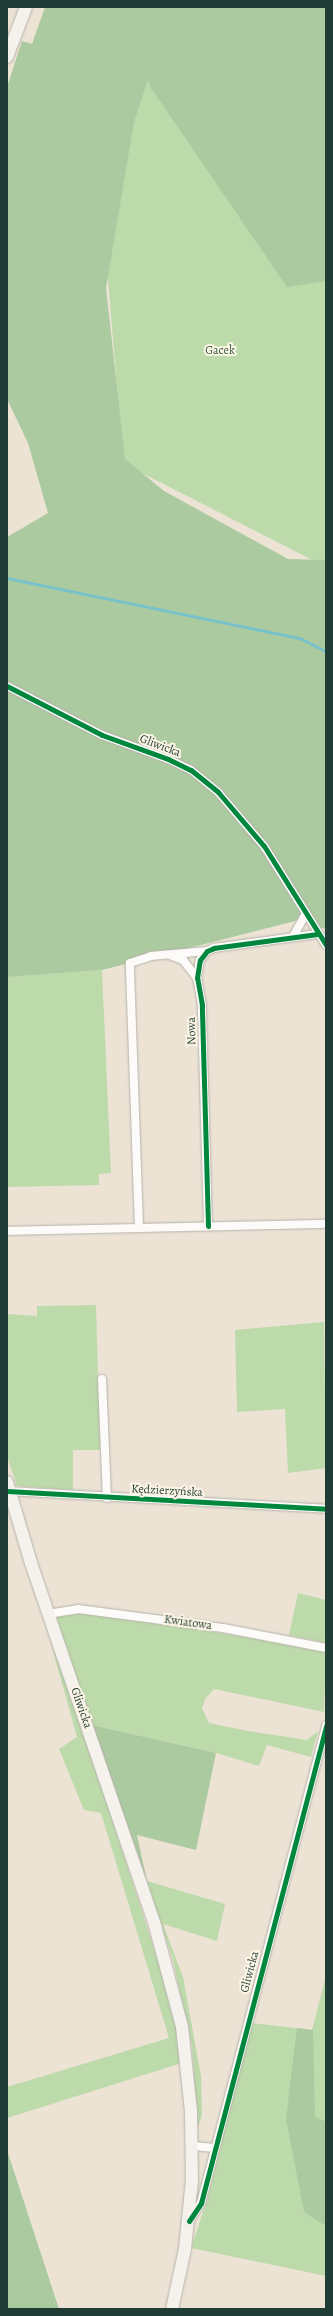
<!DOCTYPE html>
<html>
<head>
<meta charset="utf-8">
<style>
	body { margin:0 }
	#map { position:relative; width:333px; height:2316px; overflow:hidden; background:#ece3d5; font-family:Alegreya,serif }
	div>[style] { position:absolute }
	[style*='--x'] { left:calc(var(--x)*1px); top:calc(var(--y)*1px); width:calc(var(--w)*1px); rotate:calc(var(--a)*1deg) }
	.green>* { inset:0; background:#bddaab }
	.forest>* { inset:0; background:#accaa0 }
	.stream>* { height:2.5px; margin:-1.25px; padding:0 1.25px; transform-origin:1.25px; border-radius:1.25px; background:#7ac2cb }
	.roads { filter:drop-shadow(0 0 1px #b6b3aa) drop-shadow(0 0 1px #b6b3aa) }
	.minor>* { height:8px; margin:-4px; padding:0 4px; transform-origin:4px; border-radius:4px; background:#fcfbf9 }
	.secondary>* { height:12px; margin:-6px; padding:0 6px; transform-origin:6px; border-radius:6px; background:#f5f2ee }
	.cycleway>* { height:5px; margin:-2.5px; padding:0 2.5px; transform-origin:2.5px; border-radius:2.5px; background:#00873e }
	span { translate:-50% -50%; white-space:nowrap; text-align:center; line-height:1.15; -webkit-text-stroke:4px #fcf5e5; paint-order:stroke }
	.park-label { font-size:12px; color:#375b45 }
	.street-label { font-size:12px; color:#1f3d34 }
	.frame { position:absolute; inset:0; border:8px solid #1f3d34; pointer-events:none }
</style>
</head>
<body>
<div id="map">
	<div class="green">
		<div style="clip-path:polygon(103px 7px,326px 259px,326px 567px,52px 427px,118px 400px,106px 255px)"></div>
		<div style="clip-path:polygon(102px 970px,111px 1173px,99px 1174px,99px 1185px,7px 1187px,7px 977px)"></div>
		<div style="clip-path:polygon(96px 1305px,100px 1450px,73px 1450px,73px 1490px,17px 1486px,7px 1456px,7px 1314px,37px 1316px,37px 1306px)"></div>
		<div style="clip-path:polygon(324px 1322px,326px 1468px,288px 1473px,285px 1409px,237px 1412px,235px 1330px)"></div>
		<div style="clip-path:polygon(298px 1593px,326px 1600px,326px 1643px,289px 1635px)"></div>
		<div style="clip-path:polygon(71px 1613px,114px 1615px,326px 1651px,324px 1712px,214px 1689px,205px 1699px,202px 1708px,209px 1723px,248px 1731px,307px 1740px,318px 1731px,311px 1757px,267px 1745px,259px 1766px,216px 1753px,92px 1725px,56px 1617px)"></div>
		<div style="clip-path:polygon(51px 1644px,79px 1718px,174px 2010px,182px 2063px,7px 2118px,7px 2087px,169px 2038px,101px 1813px,84px 1810px,59px 1749px,77px 1737px)"></div>
		<div style="clip-path:polygon(147px 1881px,225px 1904px,217px 1941px,163px 1924px,183px 1977px,201px 2076px,202px 2115px,198px 2127px,192px 2047px,173px 1960px)"></div>
		<div style="clip-path:polygon(326px 1976px,326px 2276px,191px 2248px,208px 2197px,251px 2023px,312px 2030px)"></div>
	</div>
	<div class="forest">
		<div style="clip-path:polygon(45px 7px,326px 7px,326px 281px,287px 287px,151px 88px,148px 80px,134px 122px,106px 288px,125px 459px,164px 491px,288px 559px,326px 560px,326px 929px,299px 920px,102px 970px,7px 977px,7px 537px,48px 513px,28px 443px,7px 399px,7px 87px,22px 41px,32px 44px)"></div>
		<div style="clip-path:polygon(92px 1725px,216px 1753px,196px 1850px,137px 1835px,147px 1881px)"></div>
		<div style="clip-path:polygon(297px 2028px,313px 2030px,315px 2116px,326px 2122px,326px 2226px,304px 2212px,286px 2119px)"></div>
		<div style="clip-path:polygon(7px 2150px,59px 2309px,7px 2309px)"></div>
	</div>
	<div class="stream">
		<div style="--x:7;--y:578;--w:299;--a:11.6"></div>
		<div style="--x:300;--y:638;--w:29;--a:27"></div>
	</div>
	<div class="roads">
		<div class="minor">
			<div style="--x:7;--y:686;--w:107;--a:27.3"></div>
			<div style="--x:102;--y:735;--w:70;--a:20"></div>
			<div style="--x:168;--y:759;--w:25;--a:26"></div>
			<div style="--x:191;--y:770;--w:35;--a:39"></div>
			<div style="--x:218;--y:792;--w:71;--a:49.6"></div>
			<div style="--x:264;--y:846;--w:117;--a:57.9"></div>
			<div style="--x:294;--y:935;--w:23;--a:-61"></div>
			<div style="--x:172;--y:956;--w:12;--a:20"></div>
			<div style="--x:183;--y:960;--w:23;--a:52"></div>
			<div style="--x:208;--y:1226;--w:221;--a:-91.6"></div>
			<div style="--x:202;--y:1005;--w:27;--a:-100"></div>
			<div style="--x:197;--y:978;--w:18;--a:-81"></div>
			<div style="--x:200;--y:960;--w:11;--a:-52"></div>
			<div style="--x:207;--y:951;--w:8;--a:-23"></div>
			<div style="--x:214;--y:948;--w:104;--a:-7.7"></div>
			<div style="--x:139;--y:1227;--w:264;--a:-92"></div>
			<div style="--x:130;--y:963;--w:22;--a:-18"></div>
			<div style="--x:151;--y:956;--w:56;--a:-5.1"></div>
			<div style="--x:7;--y:1231;--w:319;--a:-1.3"></div>
			<div style="--x:102;--y:1379;--w:119;--a:87.6"></div>
			<div style="--x:7;--y:1491;--w:320;--a:3.2"></div>
			<div style="--x:48;--y:1614;--w:30;--a:-9"></div>
			<div style="--x:78;--y:1609;--w:146;--a:7.5"></div>
			<div style="--x:223;--y:1628;--w:105;--a:11"></div>
			<div style="--x:193;--y:2146;--w:22;--a:5"></div>
			<div style="--x:189;--y:2221;--w:22;--a:-56"></div>
			<div style="--x:201;--y:2203;--w:494;--a:-75.3"></div>
		</div>
		<div class="secondary">
			<div style="--x:7;--y:57;--w:53;--a:-69.2"></div>
			<div style="--x:7;--y:1482;--w:84;--a:73.5"></div>
			<div style="--x:31;--y:1563;--w:384;--a:71.1"></div>
			<div style="--x:155;--y:1926;--w:105;--a:75"></div>
			<div style="--x:182;--y:2027;--w:84;--a:83.9"></div>
			<div style="--x:191;--y:2111;--w:69;--a:89.2"></div>
			<div style="--x:192;--y:2180;--w:69;--a:95.8"></div>
			<div style="--x:185;--y:2249;--w:61;--a:102.2"></div>
		</div>
	</div>
	<div class="cycleway">
		<div style="--x:7;--y:686;--w:107;--a:27.3"></div>
		<div style="--x:102;--y:735;--w:70;--a:20"></div>
		<div style="--x:168;--y:759;--w:25;--a:26"></div>
		<div style="--x:191;--y:770;--w:35;--a:39"></div>
		<div style="--x:218;--y:792;--w:71;--a:49.6"></div>
		<div style="--x:264;--y:846;--w:117;--a:57.9"></div>
		<div style="--x:208;--y:1226;--w:221;--a:-91.6"></div>
		<div style="--x:202;--y:1005;--w:27;--a:-100"></div>
		<div style="--x:197;--y:978;--w:18;--a:-81"></div>
		<div style="--x:200;--y:960;--w:11;--a:-52"></div>
		<div style="--x:207;--y:951;--w:8;--a:-23"></div>
		<div style="--x:214;--y:948;--w:104;--a:-7.7"></div>
		<div style="--x:7;--y:1491;--w:320;--a:3.2"></div>
		<div style="--x:189;--y:2221;--w:22;--a:-56"></div>
		<div style="--x:201;--y:2203;--w:494;--a:-75.3"></div>
	</div>
	<div class="park-label">
		<span style="left:220px;top:351px">Gacek</span>
	</div>
	<div class="street-label">
		<span style="left:160px;top:746px;rotate:21deg">Gliwicka</span>
		<span style="left:192px;top:1031px;rotate:-91deg">Nowa</span>
		<span style="left:167px;top:1491px;rotate:3deg">Kędzierzyńska</span>
		<span style="left:188px;top:1623px;rotate:8deg">Kwiatowa</span>
		<span style="left:81px;top:1708px;rotate:71deg">Gliwicka</span>
		<span style="left:250px;top:1972px;rotate:-75deg">Gliwicka</span>
	</div>
	<div class="frame"></div>
</div>
</body>
</html>
